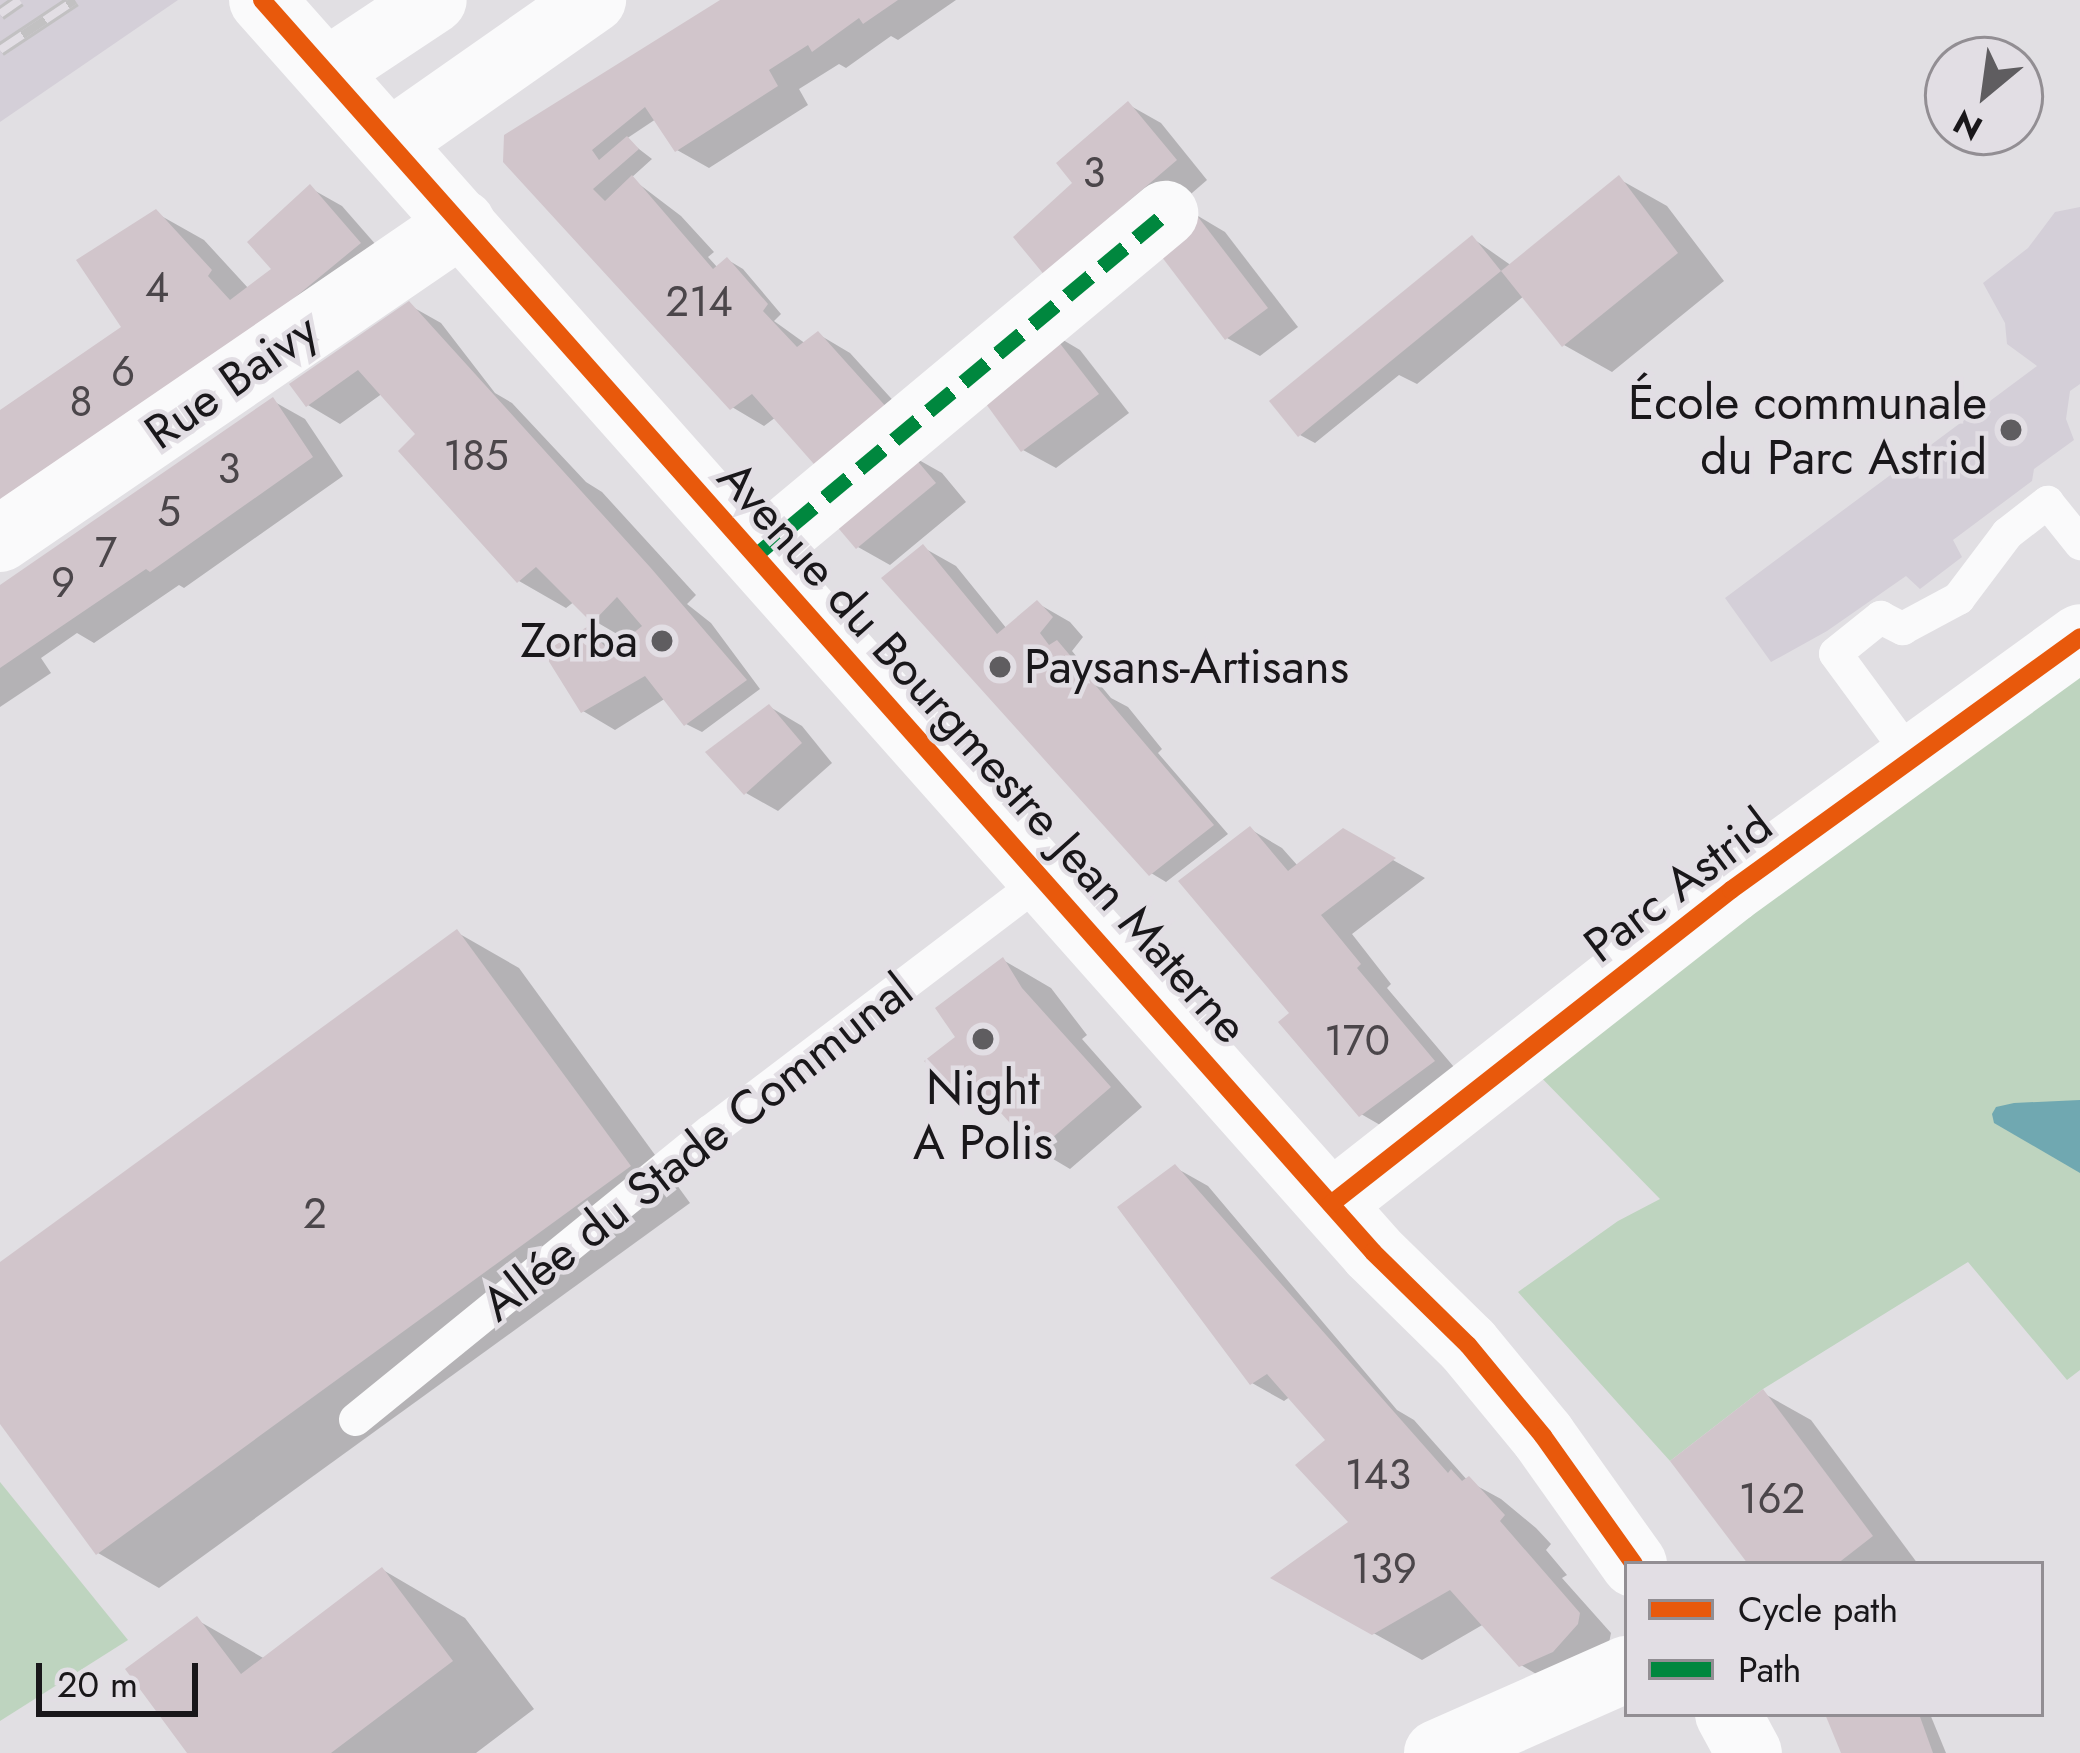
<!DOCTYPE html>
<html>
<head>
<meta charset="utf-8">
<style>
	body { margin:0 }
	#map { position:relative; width:2080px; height:1753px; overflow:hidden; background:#e1dfe3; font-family:Jost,sans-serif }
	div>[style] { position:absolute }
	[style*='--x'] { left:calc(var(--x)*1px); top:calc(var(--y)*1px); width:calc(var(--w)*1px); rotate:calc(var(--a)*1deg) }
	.built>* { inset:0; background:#d4cfd8 }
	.green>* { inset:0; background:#bed4bf }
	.water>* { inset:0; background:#70a8b1 }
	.shadow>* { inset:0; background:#0003 }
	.building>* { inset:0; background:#d1c5cb }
	.service>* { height:33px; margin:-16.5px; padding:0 16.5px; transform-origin:16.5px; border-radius:16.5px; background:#fafafb }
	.minor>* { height:66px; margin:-33px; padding:0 33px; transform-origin:33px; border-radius:33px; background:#fafafb }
	.secondary>* { height:66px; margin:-33px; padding:0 33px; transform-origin:33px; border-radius:33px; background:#fafafb }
	.rail>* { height:14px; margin-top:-7px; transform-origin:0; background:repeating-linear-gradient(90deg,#e2dee4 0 27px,#c2c1c2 0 54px); box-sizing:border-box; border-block:3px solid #c2c1c2 }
	.quiet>* { height:15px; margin-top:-7.5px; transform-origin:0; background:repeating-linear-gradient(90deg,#00873e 0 30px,transparent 0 45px) }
	.cycleway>* { height:18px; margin:-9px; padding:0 9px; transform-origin:9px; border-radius:9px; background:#e8590c }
	.dots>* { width:33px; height:33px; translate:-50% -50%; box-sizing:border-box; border:6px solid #e2dee4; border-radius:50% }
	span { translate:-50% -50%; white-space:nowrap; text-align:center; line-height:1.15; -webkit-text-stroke:9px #e2dee4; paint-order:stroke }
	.number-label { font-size:42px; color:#4b464a }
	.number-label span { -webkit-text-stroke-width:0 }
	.street-label { font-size:48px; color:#19171a }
	.poi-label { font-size:48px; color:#19171a }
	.right { translate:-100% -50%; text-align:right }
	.left { translate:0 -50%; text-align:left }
	.legend { position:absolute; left:1624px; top:1561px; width:420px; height:156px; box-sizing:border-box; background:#e2dee4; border:3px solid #928e93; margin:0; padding:15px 21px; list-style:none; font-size:36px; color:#19171a }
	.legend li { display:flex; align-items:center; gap:24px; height:60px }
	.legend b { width:60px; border:3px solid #928e93 }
	.north { position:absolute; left:1924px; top:36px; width:120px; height:120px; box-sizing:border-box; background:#e2dee4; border:3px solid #928e93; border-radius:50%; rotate:209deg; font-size:33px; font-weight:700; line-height:48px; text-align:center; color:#19171a }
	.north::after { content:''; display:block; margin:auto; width:42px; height:54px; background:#5f5d60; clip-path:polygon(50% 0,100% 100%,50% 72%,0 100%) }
	.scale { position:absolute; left:36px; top:1663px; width:162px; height:54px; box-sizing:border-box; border:6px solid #19171a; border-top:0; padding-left:15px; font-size:36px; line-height:42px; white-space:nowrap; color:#19171a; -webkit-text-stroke:9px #e2dee4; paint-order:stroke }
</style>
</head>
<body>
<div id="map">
	<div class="built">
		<div style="clip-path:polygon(0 0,178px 0,0 122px)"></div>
		<div style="clip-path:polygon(2080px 207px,2080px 384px,2070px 391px,2066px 419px,2074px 440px,2034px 469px,2032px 481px,1953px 540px,1962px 557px,1920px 589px,1906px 576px,1827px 631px,1771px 662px,1725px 598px,2037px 366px,2007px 344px,2005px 323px,1983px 283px,2028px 248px,2055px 212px)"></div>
	</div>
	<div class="green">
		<div style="clip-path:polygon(2080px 667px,2080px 1370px,2067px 1380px,1968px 1262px,1763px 1389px,1670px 1461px,1518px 1292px,1618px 1221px,1660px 1199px,1527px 1063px)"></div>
		<div style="clip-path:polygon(0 1482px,128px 1640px,0 1721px)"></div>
	</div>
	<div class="water">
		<div style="clip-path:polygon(2080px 1100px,2080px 1173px,1994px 1123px,1992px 1114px,1996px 1107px,2014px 1103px)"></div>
	</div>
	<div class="shadow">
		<div style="clip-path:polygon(723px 0,956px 0,898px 40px,891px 36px,846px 68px,839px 64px,799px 89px,808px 105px,709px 168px,677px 150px,656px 119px,626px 139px,652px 159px,631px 178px,681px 216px,714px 252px,708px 257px,718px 268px,728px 260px,743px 269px,781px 314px,774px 321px,806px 344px,818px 334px,850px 353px,928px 439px,910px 455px,942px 473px,966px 502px,890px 565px,858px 547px,860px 495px,776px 417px,764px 426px,732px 407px,535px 191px)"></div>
		<div style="clip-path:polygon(1129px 105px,1161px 123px,1207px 180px,1140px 238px,1076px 183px)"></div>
		<div style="clip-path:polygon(1619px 179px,1667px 206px,1724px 281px,1612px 372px,1564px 345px,1525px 295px,1417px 384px,1399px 375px,1315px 443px,1300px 435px,1472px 238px,1512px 266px)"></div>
		<div style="clip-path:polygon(310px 188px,342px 206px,391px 262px,0 412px,122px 330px,156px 213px,204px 240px,249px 289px,275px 269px)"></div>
		<div style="clip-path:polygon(1193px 213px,1225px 232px,1298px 327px,1260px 356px,1227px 338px)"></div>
		<div style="clip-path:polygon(409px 305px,441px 323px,495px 393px,512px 403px,586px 482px,602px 492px,696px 595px,687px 604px,711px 623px,760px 689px,702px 732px,686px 724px,666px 698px,615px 730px,583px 711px,587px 631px,618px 649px,629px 641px,593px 620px,575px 601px,566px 608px,519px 581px,422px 434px,383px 393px,340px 424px,308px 405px)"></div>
		<div style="clip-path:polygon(1048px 331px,1080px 350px,1129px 413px,1056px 468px,1023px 450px)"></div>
		<div style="clip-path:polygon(273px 401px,305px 419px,343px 476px,184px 588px,179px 585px,94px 643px,77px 633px,41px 658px,51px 673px,0 707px,0 588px)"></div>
		<div style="clip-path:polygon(924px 548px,956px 566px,1007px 629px,1037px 603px,1070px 622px,1083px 637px,1072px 651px,1111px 698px,1128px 707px,1162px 749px,1158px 753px,1228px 834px,1166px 882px,1151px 873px)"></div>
		<div style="clip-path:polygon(770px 707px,802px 726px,832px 763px,778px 811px,746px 793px)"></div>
		<div style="clip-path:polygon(1250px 829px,1282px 848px,1298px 866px,1343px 832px,1425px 878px,1352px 934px,1391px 984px,1387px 988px,1465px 1080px,1394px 1133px,1361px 1114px,1293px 1013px)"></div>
		<div style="clip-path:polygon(458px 933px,519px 968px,690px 1203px,159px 1588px,98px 1553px,0 1419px,0 1265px)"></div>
		<div style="clip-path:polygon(1003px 960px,1051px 988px,1087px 1035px,1082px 1039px,1142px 1107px,1070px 1169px,1038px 1150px,1003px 1111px,999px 1114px,951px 1086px,959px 1037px)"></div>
		<div style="clip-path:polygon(1176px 1168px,1208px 1186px,1397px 1410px,1414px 1420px,1468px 1481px,1501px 1499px,1536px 1528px,1551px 1544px,1546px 1550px,1567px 1575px,1562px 1578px,1611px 1633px,1609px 1643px,1553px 1684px,1521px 1665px,1484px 1624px,1422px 1660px,1321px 1604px,1354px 1521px,1332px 1441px,1291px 1396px,1284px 1401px,1252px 1383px)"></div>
		<div style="clip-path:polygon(1763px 1393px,1811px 1420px,1918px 1564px,1752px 1564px)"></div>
		<div style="clip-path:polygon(383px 1570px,465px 1618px,534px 1709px,476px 1753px,190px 1753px,197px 1620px,265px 1659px)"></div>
		<div style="clip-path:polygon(1829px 1714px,1930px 1714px,1946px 1753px,1845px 1753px)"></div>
	</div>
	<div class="building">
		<div style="clip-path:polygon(720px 0,898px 0,863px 24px,859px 18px,812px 52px,808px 45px,769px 70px,778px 86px,675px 152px,645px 107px,592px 150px,599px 160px,627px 136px,639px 149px,593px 189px,605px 201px,632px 175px,713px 269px,727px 257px,768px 304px,763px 311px,797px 347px,818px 331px,898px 420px,828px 480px,752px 394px,730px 410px,503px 162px,504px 135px)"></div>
		<div style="clip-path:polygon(1128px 101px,1177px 160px,1109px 218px,1055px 288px,1013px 237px,1072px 183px,1056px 163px)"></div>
		<div style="clip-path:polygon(1619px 175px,1678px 253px,1562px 347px,1501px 271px)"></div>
		<div style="clip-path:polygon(310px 184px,361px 243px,270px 318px,0 504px,0 410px,121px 327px,76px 260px,156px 209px,212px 270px,208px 276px,230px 300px,271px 269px,247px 242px)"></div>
		<div style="clip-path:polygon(1192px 209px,1268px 308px,1225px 340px,1152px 244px)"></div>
		<div style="clip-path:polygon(1472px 235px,1501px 271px,1298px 437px,1269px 401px)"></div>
		<div style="clip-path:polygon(409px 301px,650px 567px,747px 680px,684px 726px,645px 676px,581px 713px,543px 652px,587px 627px,610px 652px,642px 626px,617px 597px,592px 623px,536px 567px,517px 583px,398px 451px,415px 434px,358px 370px,306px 407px,289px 384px)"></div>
		<div style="clip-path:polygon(1048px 328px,1099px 394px,1021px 452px,973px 386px)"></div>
		<div style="clip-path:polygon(273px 397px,313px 457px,150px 572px,146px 569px,0 668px,0 585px)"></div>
		<div style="clip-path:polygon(909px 451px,936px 483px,856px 549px,828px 516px)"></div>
		<div style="clip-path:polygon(923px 544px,997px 634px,1037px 600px,1053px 617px,1040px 633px,1049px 645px,1057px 640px,1214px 825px,1149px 876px,881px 578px)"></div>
		<div style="clip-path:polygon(769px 704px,802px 743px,744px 795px,705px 752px)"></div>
		<div style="clip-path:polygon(1250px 826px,1288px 871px,1343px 828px,1396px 858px,1321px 915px,1361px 964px,1357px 968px,1435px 1061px,1359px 1117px,1278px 1022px,1289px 1013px,1178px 881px)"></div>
		<div style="clip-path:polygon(457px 929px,631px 1166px,96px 1555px,0 1424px,0 1262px)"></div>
		<div style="clip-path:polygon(1003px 957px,1022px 988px,1111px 1087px,1036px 1152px,966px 1074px,949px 1089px,924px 1061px,955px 1037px,935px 1008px)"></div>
		<div style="clip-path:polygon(1175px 1164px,1448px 1473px,1451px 1469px,1462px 1481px,1469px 1476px,1505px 1515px,1500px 1521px,1580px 1613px,1578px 1624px,1553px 1652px,1519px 1667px,1450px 1590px,1372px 1635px,1270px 1578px,1348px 1522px,1295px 1465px,1325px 1440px,1267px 1374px,1250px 1385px,1117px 1207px)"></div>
		<div style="clip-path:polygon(1763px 1389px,1873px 1536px,1837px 1564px,1748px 1564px,1670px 1461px)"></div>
		<div style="clip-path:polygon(382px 1567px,453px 1661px,331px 1753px,187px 1753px,125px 1669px,197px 1616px,241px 1674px)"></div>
		<div style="clip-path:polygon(1825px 1714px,1919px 1714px,1933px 1753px,1841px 1753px)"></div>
	</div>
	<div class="service">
		<div style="--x:1912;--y:758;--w:130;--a:-126.3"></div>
		<div style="--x:1835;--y:653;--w:58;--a:-38.7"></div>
		<div style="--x:1880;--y:617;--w:25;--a:27"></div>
		<div style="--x:1902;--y:628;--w:64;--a:-28.2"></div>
		<div style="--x:1958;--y:598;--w:81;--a:-53"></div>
		<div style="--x:2007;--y:533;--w:51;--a:-37.8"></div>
		<div style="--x:2047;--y:502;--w:53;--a:51.2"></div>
		<div style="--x:355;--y:1419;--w:457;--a:-39.1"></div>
		<div style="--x:710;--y:1131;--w:417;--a:-37.2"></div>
	</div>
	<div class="minor">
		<div style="--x:327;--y:71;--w:128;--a:-33.6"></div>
		<div style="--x:390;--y:142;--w:248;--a:-35"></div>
		<div style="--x:0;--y:539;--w:560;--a:-34.37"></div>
		<div style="--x:756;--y:555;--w:533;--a:-39.82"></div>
		<div style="--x:1331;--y:1204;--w:509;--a:-38.13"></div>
		<div style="--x:1731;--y:890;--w:431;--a:-35.9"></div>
		<div style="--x:1437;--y:1753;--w:208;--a:-23.9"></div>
	</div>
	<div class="secondary">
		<div style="--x:262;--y:0;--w:1674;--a:48.41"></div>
		<div style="--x:1373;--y:1252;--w:133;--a:44.4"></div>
		<div style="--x:1468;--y:1345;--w:118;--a:50.5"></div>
		<div style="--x:1543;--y:1436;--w:157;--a:54.6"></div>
		<div style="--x:1728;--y:1714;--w:44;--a:61.7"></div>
	</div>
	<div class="rail">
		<div style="--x:0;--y:14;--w:24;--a:-35"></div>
		<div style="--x:0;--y:50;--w:90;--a:-33.7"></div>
	</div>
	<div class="quiet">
		<div style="--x:756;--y:555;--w:533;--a:-39.82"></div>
	</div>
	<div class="cycleway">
		<div style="--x:262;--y:0;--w:1674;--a:48.41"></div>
		<div style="--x:1373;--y:1252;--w:133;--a:44.4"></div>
		<div style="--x:1468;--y:1345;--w:118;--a:50.5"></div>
		<div style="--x:1543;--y:1436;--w:157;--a:54.6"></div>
		<div style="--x:1331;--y:1204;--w:509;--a:-38.13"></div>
		<div style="--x:1731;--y:890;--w:431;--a:-35.9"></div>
	</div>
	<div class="dots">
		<div style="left:2011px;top:430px;background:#5f5d60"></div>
		<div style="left:662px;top:641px;background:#5f5d60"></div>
		<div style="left:1000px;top:667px;background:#5f5d60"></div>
		<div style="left:983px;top:1039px;background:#5f5d60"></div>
	</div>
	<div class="number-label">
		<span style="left:1094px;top:173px">3</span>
		<span style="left:157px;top:288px">4</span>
		<span style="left:699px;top:302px">214</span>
		<span style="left:123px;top:372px">6</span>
		<span style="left:81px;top:402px">8</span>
		<span style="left:476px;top:456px">185</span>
		<span style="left:229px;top:469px">3</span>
		<span style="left:169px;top:512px">5</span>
		<span style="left:106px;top:553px">7</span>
		<span style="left:63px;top:583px">9</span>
		<span style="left:1357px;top:1041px">170</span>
		<span style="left:315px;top:1214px">2</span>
		<span style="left:1378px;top:1475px">143</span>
		<span style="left:1772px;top:1499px">162</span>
		<span style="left:1384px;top:1569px">139</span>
	</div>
	<div class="street-label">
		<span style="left:231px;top:381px;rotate:-35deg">Rue Baivy</span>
		<span style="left:983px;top:752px;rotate:48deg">Avenue du Bourgmestre Jean Materne</span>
		<span style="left:1678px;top:885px;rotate:-37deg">Parc Astrid</span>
		<span style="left:697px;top:1147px;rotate:-38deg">Allée du Stade Communal</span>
	</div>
	<div class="poi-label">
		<span class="right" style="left:1987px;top:430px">École communale<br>du Parc Astrid</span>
		<span class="right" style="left:638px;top:641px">Zorba</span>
		<span class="left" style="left:1024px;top:667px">Paysans-Artisans</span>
		<span style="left:983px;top:1115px">Night<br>A Polis</span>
	</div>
	<ul class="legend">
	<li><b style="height:15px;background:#e8590c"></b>Cycle path</li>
	<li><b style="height:15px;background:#00873e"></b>Path</li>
	</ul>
	<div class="north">N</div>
	<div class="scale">20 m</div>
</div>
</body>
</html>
